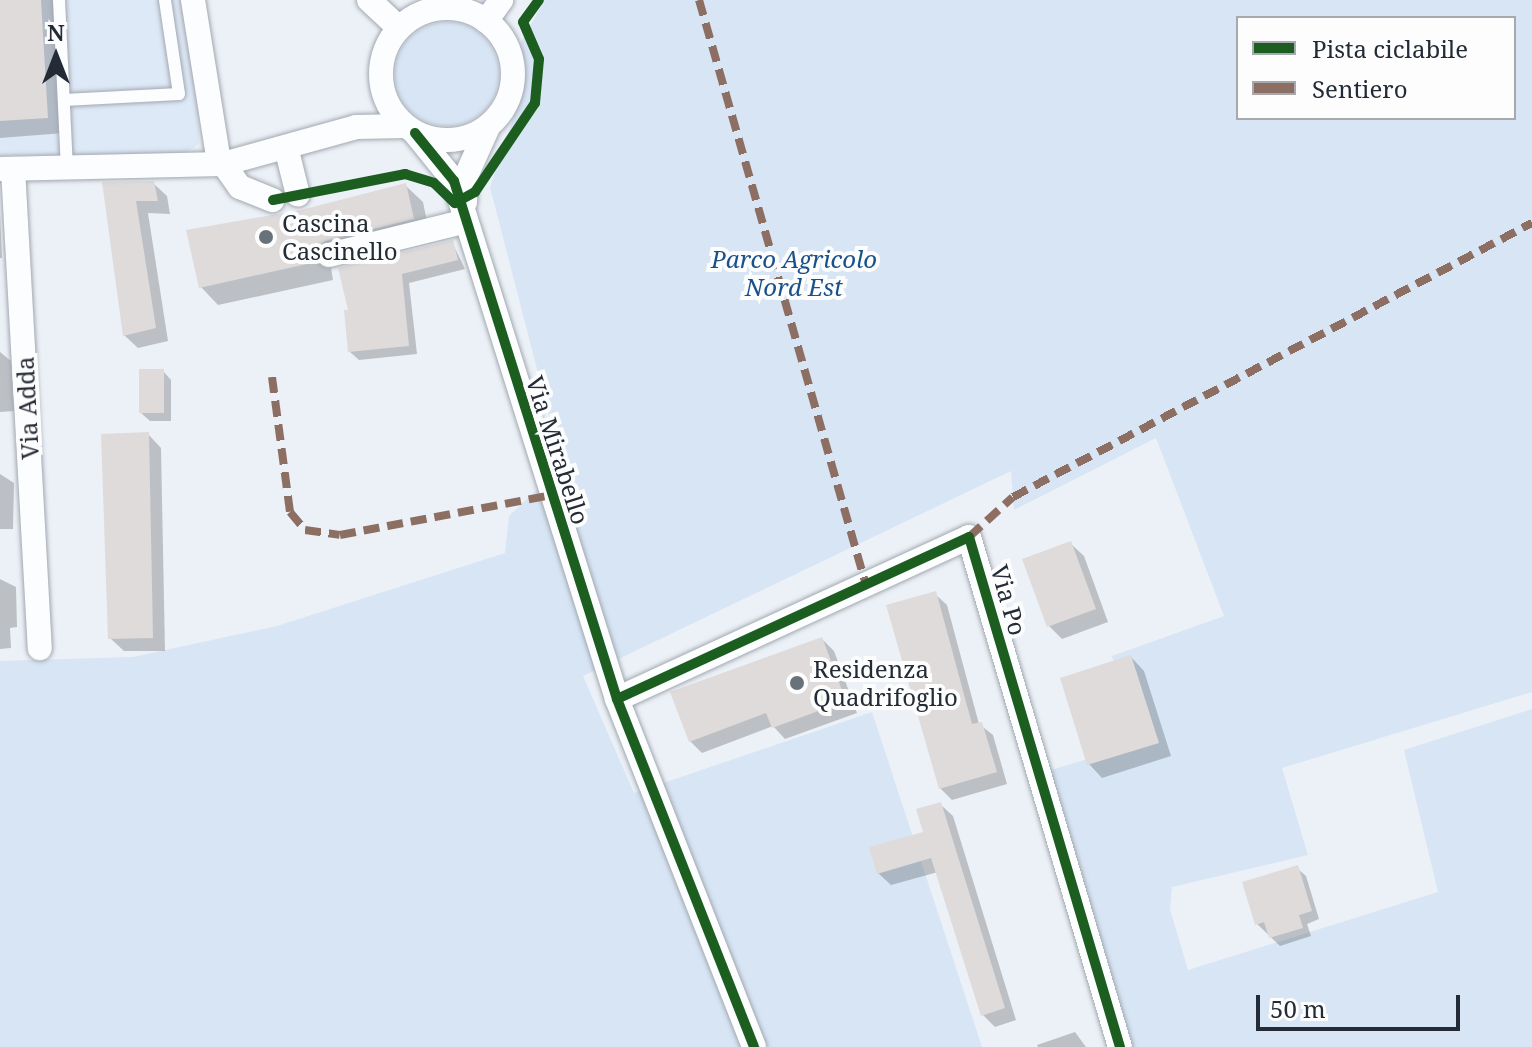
<!DOCTYPE html>
<html>
<head>
<meta charset="utf-8">
<style>
	body { margin:0 }
	#map { position:relative; width:1532px; height:1047px; overflow:hidden; background:#ecf1f7; font-family:"Noto Serif",serif }
	div>[style] { position:absolute }
	[style*='--x'] { left:calc(var(--x)*1px); top:calc(var(--y)*1px); width:calc(var(--w)*1px); rotate:calc(var(--a)*1deg) }
	.built>* { inset:0; background:#dee9f7 }
	.green>* { inset:0; background:#d8e5f5 }
	.round { border-radius:50% }
	.shadow>* { inset:0; background:#0003 }
	.building>* { inset:0; background:#dedbda }
	.roads { filter:drop-shadow(0 0 2px #a2a8b0) drop-shadow(0 0 2px #a2a8b0) }
	.lane>* { height:12px; margin:-6px; padding:0 6px; transform-origin:6px; border-radius:6px; background:#fcfdfe }
	.street>* { height:24px; margin:-12px; padding:0 12px; transform-origin:12px; border-radius:12px; background:#fcfdfe }
	.street>.ring { margin:-12px; padding:0; box-sizing:content-box; background:none; border:24px solid #fcfdfe; border-radius:50% }
	.quiet>* { height:8px; margin-top:-4px; transform-origin:0; background:repeating-linear-gradient(90deg,#8d6e63 0 16px,transparent 0 24px) }
	.cycleway>* { height:10px; margin:-5px; padding:0 5px; transform-origin:5px; border-radius:5px; background:#1b5e20 }
	.dots>* { width:22px; height:22px; translate:-50% -50%; box-sizing:border-box; border:4px solid #fdfdfd; border-radius:50% }
	span { translate:-50% -50%; white-space:nowrap; text-align:center; line-height:1.15; -webkit-text-stroke:8px #fdfdfd; paint-order:stroke }
	.poi-label { font-size:24px; color:#232c36 }
	.left { translate:0 -50%; text-align:left }
	.park-label { font-size:24px; color:#19518b; font-style:italic }
	.street-label { font-size:24px; color:#232c36 }
	.legend { position:absolute; left:1236px; top:16px; width:280px; height:104px; box-sizing:border-box; background:#fdfdfd; border:2px solid #a6a9ad; margin:0; padding:10px 14px; list-style:none; font-size:24px; color:#232c36 }
	.legend li { display:flex; align-items:center; gap:16px; height:40px }
	.legend b { width:40px; border:2px solid #a6a9ad }
	.north { position:absolute; left:16px; top:16px; width:80px; height:80px; -webkit-text-stroke:6px #fdfdfd; paint-order:stroke; rotate:0deg; font-size:22px; font-weight:700; line-height:32px; text-align:center; color:#232c36 }
	.north::after { content:''; display:block; margin:auto; width:28px; height:36px; background:#232c36; clip-path:polygon(50% 0,100% 100%,50% 72%,0 100%) }
	.scale { position:absolute; left:1256px; top:995px; width:204px; height:36px; box-sizing:border-box; border:4px solid #232c36; border-top:0; padding-left:10px; font-size:24px; line-height:28px; white-space:nowrap; color:#232c36; -webkit-text-stroke:6px #fdfdfd; paint-order:stroke }
</style>
</head>
<body>
<div id="map">
	<div class="built">
		<div style="clip-path:polygon(0 0,184px 0,197px 86px,199px 144px,182px 155px,0 155px)"></div>
	</div>
	<div class="green">
		<div style="clip-path:polygon(evenodd,545px 0,1532px 0,1532px 692px,1282px 768px,1308px 855px,1172px 887px,1170px 909px,1188px 970px,1438px 892px,1404px 750px,1532px 709px,1532px 1047px,1121px 1047px,1038px 774px,1140px 743px,1112px 656px,1224px 616px,1156px 438px,1014px 510px,1011px 471px,583px 676px,634px 793px,872px 712px,982px 1047px,0 1047px,0 661px,133px 657px,277px 626px,505px 553px,509px 516px,562px 466px,490px 187px,523px 89px,521px 42px,545px 0,1238px 18px,1514px 18px,1514px 118px,1238px 118px,1238px 18px)"></div>
		<div class="round" style="left:395px;top:22px;width:104px;height:104px"></div>
	</div>
	<div class="shadow">
		<div style="clip-path:polygon(0 0,55px 0,64px 133px,0 138px)"></div>
		<div style="clip-path:polygon(153px 183px,167px 196px,170px 214px,148px 213px,168px 341px,138px 348px,124px 335px,104px 184px)"></div>
		<div style="clip-path:polygon(405px 185px,423px 202px,430px 236px,342px 258px,331px 268px,333px 280px,218px 305px,201px 287px,301px 212px)"></div>
		<div style="clip-path:polygon(0 212px,2px 258px,0 258px)"></div>
		<div style="clip-path:polygon(452px 242px,465px 269px,409px 283px,417px 354px,359px 360px,350px 352px,351px 312px,341px 270px)"></div>
		<div style="clip-path:polygon(0 352px,11px 361px,14px 411px,0 412px)"></div>
		<div style="clip-path:polygon(163px 371px,171px 380px,171px 421px,150px 421px,141px 413px)"></div>
		<div style="clip-path:polygon(148px 434px,161px 448px,165px 651px,124px 651px,110px 638px)"></div>
		<div style="clip-path:polygon(0 474px,14px 483px,13px 529px,0 529px)"></div>
		<div style="clip-path:polygon(1070px 543px,1084px 556px,1108px 622px,1062px 639px,1049px 626px)"></div>
		<div style="clip-path:polygon(0 579px,16px 587px,17px 627px,10px 628px,11px 648px,0 649px)"></div>
		<div style="clip-path:polygon(935px 594px,947px 605px,979px 724px,993px 735px,1007px 784px,952px 800px,940px 788px)"></div>
		<div style="clip-path:polygon(822px 639px,834px 651px,857px 713px,785px 739px,773px 726px,702px 753px,690px 741px)"></div>
		<div style="clip-path:polygon(1131px 657px,1144px 671px,1171px 756px,1102px 778px,1089px 764px)"></div>
		<div style="clip-path:polygon(940px 804px,953px 816px,1016px 1020px,995px 1027px,983px 1015px,938px 872px,891px 885px,878px 873px,926px 833px)"></div>
		<div style="clip-path:polygon(1297px 868px,1306px 876px,1319px 919px,1307px 924px,1311px 936px,1280px 946px,1257px 924px)"></div>
		<div style="clip-path:polygon(1075px 1032px,1086px 1047px,1038px 1047px,1037px 1045px)"></div>
	</div>
	<div class="building">
		<div style="clip-path:polygon(0 0,41px 0,48px 118px,0 121px)"></div>
		<div style="clip-path:polygon(154px 181px,158px 201px,136px 201px,156px 328px,123px 336px,102px 182px)"></div>
		<div style="clip-path:polygon(406px 183px,414px 219px,325px 241px,315px 250px,316px 262px,199px 288px,186px 230px,301px 210px)"></div>
		<div style="clip-path:polygon(453px 240px,458px 260px,402px 274px,409px 346px,348px 352px,344px 310px,348px 310px,338px 268px)"></div>
		<div style="clip-path:polygon(139px 369px,164px 369px,164px 413px,139px 413px)"></div>
		<div style="clip-path:polygon(149px 432px,153px 638px,108px 639px,101px 434px)"></div>
		<div style="clip-path:polygon(1071px 541px,1096px 609px,1047px 627px,1022px 559px)"></div>
		<div style="clip-path:polygon(936px 591px,972px 724px,982px 722px,997px 772px,939px 789px,886px 605px)"></div>
		<div style="clip-path:polygon(822px 637px,846px 701px,772px 728px,766px 713px,689px 742px,670px 692px)"></div>
		<div style="clip-path:polygon(1131px 655px,1159px 743px,1087px 765px,1060px 678px)"></div>
		<div style="clip-path:polygon(941px 802px,1005px 1008px,981px 1016px,931px 858px,877px 874px,869px 847px,923px 832px,916px 809px)"></div>
		<div style="clip-path:polygon(1298px 865px,1312px 911px,1299px 915px,1303px 928px,1269px 938px,1264px 922px,1255px 925px,1242px 882px)"></div>
	</div>
	<div class="roads">
		<div class="lane">
			<div style="--x:59;--y:0;--w:168;--a:87.3"></div>
			<div style="--x:64;--y:100;--w:115;--a:-3"></div>
			<div style="--x:179;--y:94;--w:95;--a:-98.5"></div>
		</div>
		<div class="street">
			<div style="--x:193;--y:0;--w:158;--a:80.9"></div>
			<div style="--x:218;--y:156;--w:38;--a:55"></div>
			<div style="--x:240;--y:187;--w:35;--a:22"></div>
			<div style="--x:369;--y:0;--w:41;--a:43"></div>
			<div class="ring" style="left:381px;top:8px;width:108px;height:108px"></div>
			<div style="--x:486;--y:21;--w:26;--a:-54"></div>
			<div style="--x:415;--y:133;--w:62;--a:50.9"></div>
			<div style="--x:454;--y:181;--w:543;--a:72.53"></div>
			<div style="--x:617;--y:699;--w:374;--a:68.5"></div>
			<div style="--x:286;--y:147;--w:49;--a:76"></div>
			<div style="--x:0;--y:169;--w:223;--a:-1.3"></div>
			<div style="--x:223;--y:164;--w:138;--a:-15.5"></div>
			<div style="--x:356;--y:127;--w:48;--a:-1.2"></div>
			<div style="--x:13;--y:169;--w:480;--a:86.8"></div>
			<div style="--x:465;--y:202;--w:26;--a:-88"></div>
			<div style="--x:466;--y:176;--w:54;--a:-65.8"></div>
			<div style="--x:329;--y:255;--w:141;--a:-13.9"></div>
			<div style="--x:617;--y:699;--w:387;--a:-24.7"></div>
			<div style="--x:969;--y:537;--w:532;--a:73.51"></div>
		</div>
	</div>
	<div class="quiet">
		<div style="--x:699;--y:0;--w:608;--a:74.07"></div>
		<div style="--x:272;--y:377;--w:136;--a:82.4"></div>
		<div style="--x:290;--y:512;--w:23;--a:50"></div>
		<div style="--x:305;--y:530;--w:35;--a:8"></div>
		<div style="--x:340;--y:535;--w:215;--a:-10.7"></div>
		<div style="--x:969;--y:537;--w:59;--a:-42.3"></div>
		<div style="--x:1013;--y:497;--w:587;--a:-27.83"></div>
	</div>
	<div class="cycleway">
		<div style="--x:415;--y:133;--w:62;--a:50.9"></div>
		<div style="--x:454;--y:181;--w:543;--a:72.53"></div>
		<div style="--x:617;--y:699;--w:374;--a:68.5"></div>
		<div style="--x:273;--y:200;--w:135;--a:-11.1"></div>
		<div style="--x:405;--y:174;--w:30;--a:17"></div>
		<div style="--x:434;--y:183;--w:29;--a:44"></div>
		<div style="--x:455;--y:203;--w:23;--a:-29"></div>
		<div style="--x:475;--y:192;--w:107;--a:-56"></div>
		<div style="--x:535;--y:103;--w:44;--a:-84.8"></div>
		<div style="--x:539;--y:59;--w:40;--a:-113.4"></div>
		<div style="--x:523;--y:22;--w:27;--a:-54"></div>
		<div style="--x:617;--y:699;--w:387;--a:-24.7"></div>
		<div style="--x:969;--y:537;--w:532;--a:73.51"></div>
	</div>
	<div class="dots">
		<div style="left:266px;top:237px;background:#69717a"></div>
		<div style="left:797px;top:683px;background:#69717a"></div>
	</div>
	<div class="poi-label">
		<span class="left" style="left:282px;top:237px">Cascina<br>Cascinello</span>
		<span class="left" style="left:813px;top:683px">Residenza<br>Quadrifoglio</span>
	</div>
	<div class="park-label">
		<span style="left:794px;top:273px">Parco Agricolo<br>Nord Est</span>
	</div>
	<div class="street-label">
		<span style="left:27px;top:408px;rotate:-93deg">Via Adda</span>
		<span style="left:558px;top:450px;rotate:72deg">Via Mirabello</span>
		<span style="left:1009px;top:600px;rotate:74deg">Via Po</span>
	</div>
	<ul class="legend">
	<li><b style="height:10px;background:#1b5e20"></b>Pista ciclabile</li>
	<li><b style="height:10px;background:#8d6e63"></b>Sentiero</li>
	</ul>
	<div class="north">N</div>
	<div class="scale">50 m</div>
</div>
</body>
</html>
